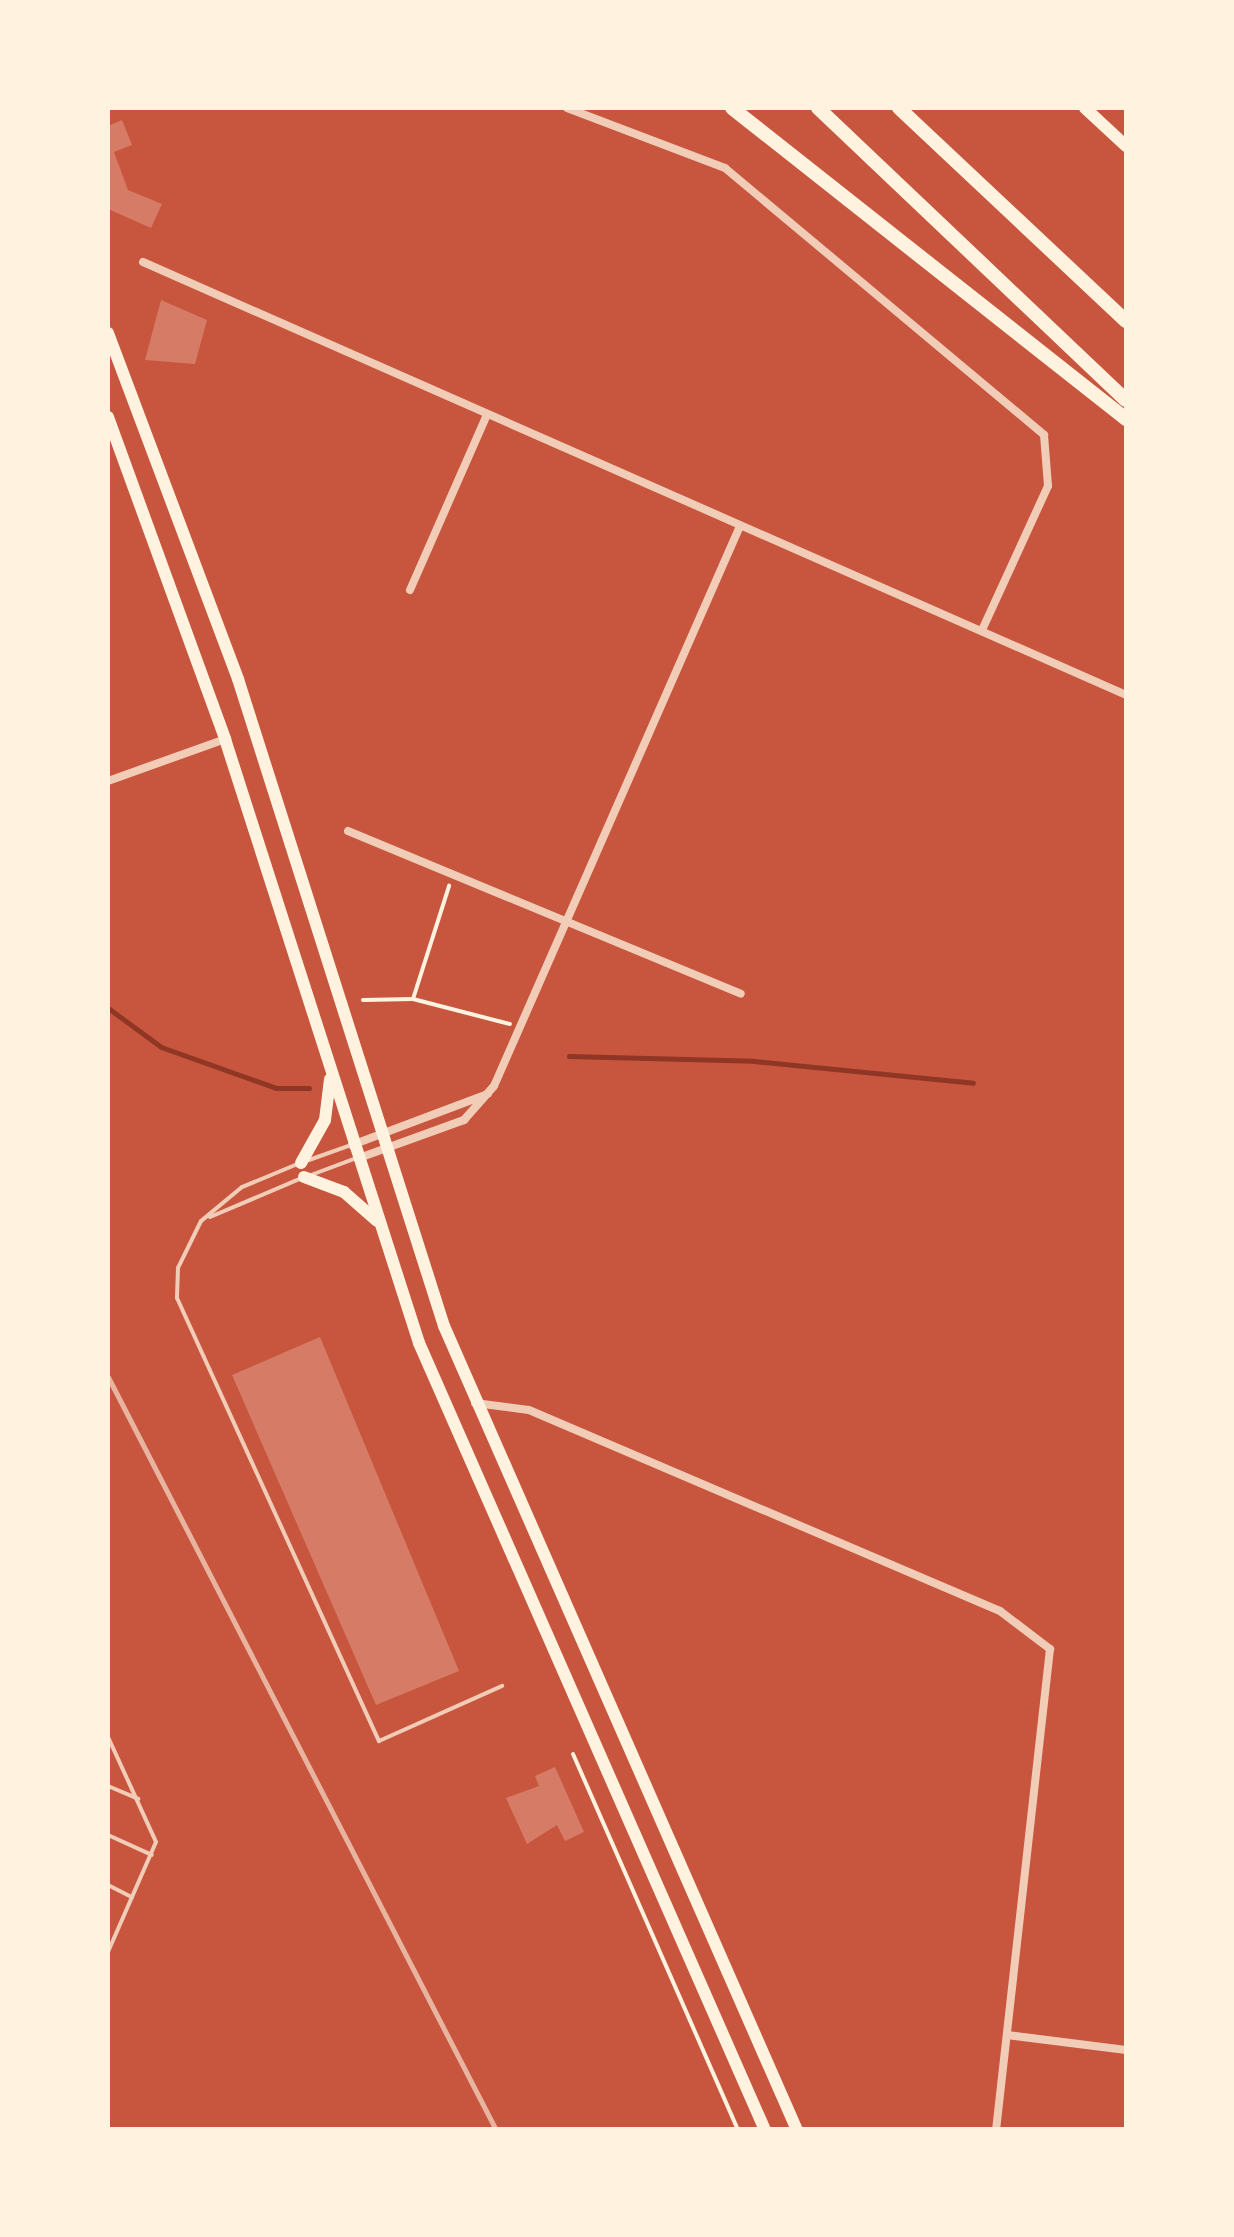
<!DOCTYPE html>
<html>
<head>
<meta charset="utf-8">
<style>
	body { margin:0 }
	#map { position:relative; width:1234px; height:2237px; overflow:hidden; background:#c8553d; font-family:Signika,sans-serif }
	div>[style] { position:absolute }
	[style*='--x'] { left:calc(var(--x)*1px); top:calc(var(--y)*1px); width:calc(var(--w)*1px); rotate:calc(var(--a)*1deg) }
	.stream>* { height:5px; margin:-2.5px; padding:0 2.5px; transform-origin:2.5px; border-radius:2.5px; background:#8f3625 }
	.building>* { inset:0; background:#d67c66 }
	.path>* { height:4px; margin:-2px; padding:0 2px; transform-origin:2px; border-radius:2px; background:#fff3e0 }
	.service>* { height:4px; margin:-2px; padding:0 2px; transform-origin:2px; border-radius:2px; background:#f1ccb7 }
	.minor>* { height:8px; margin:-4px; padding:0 4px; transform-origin:4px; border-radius:4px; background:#f1ccb7 }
	.primary>* { height:12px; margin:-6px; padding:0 6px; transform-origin:6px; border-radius:6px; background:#fff3e0 }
	.motorway>* { height:14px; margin:-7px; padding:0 7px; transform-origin:7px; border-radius:7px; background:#fff3e0 }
	.rail>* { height:5px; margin:-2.5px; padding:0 2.5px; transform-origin:2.5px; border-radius:2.5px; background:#e9b49f }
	span { translate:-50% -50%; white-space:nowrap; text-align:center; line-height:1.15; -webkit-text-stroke:10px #fff3e0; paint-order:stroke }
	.frame { position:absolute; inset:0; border:110px solid #fff3e0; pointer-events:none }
</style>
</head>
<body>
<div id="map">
	<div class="stream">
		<div style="--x:108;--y:1008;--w:66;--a:36.3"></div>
		<div style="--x:161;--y:1047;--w:122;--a:19.6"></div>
		<div style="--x:276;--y:1088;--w:33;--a:0"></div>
		<div style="--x:569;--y:1056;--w:185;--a:1.5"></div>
		<div style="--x:754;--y:1061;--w:220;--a:5.7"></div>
	</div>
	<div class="building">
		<div style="clip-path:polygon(122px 120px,132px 145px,114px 152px,128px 190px,162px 204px,151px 228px,108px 209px,108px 126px)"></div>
		<div style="clip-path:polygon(161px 300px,207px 320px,195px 364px,145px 360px)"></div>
		<div style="clip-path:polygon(320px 1337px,459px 1671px,376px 1705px,232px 1375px)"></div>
		<div style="clip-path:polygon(555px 1767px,584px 1832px,565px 1841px,557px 1825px,527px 1844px,506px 1798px,539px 1786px,535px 1776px)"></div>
	</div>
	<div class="path">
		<div style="--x:413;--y:999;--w:119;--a:-72.3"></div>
		<div style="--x:363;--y:1000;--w:50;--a:-1.1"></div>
		<div style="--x:413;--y:999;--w:100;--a:14.5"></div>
		<div style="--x:573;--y:1754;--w:411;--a:66.3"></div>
	</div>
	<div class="service">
		<div style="--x:309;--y:1160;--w:45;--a:-19.7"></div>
		<div style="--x:300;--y:1163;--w:63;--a:157.5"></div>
		<div style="--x:242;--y:1187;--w:53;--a:140.3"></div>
		<div style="--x:201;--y:1221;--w:52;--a:116.1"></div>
		<div style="--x:178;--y:1268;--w:30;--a:92"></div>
		<div style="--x:177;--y:1298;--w:487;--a:65.5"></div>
		<div style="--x:379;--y:1741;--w:135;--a:-24.1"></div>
		<div style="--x:311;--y:1175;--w:46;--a:-20.4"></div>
		<div style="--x:210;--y:1217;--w:100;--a:-23"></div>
		<div style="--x:108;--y:1737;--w:115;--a:65.4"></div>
		<div style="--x:156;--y:1842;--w:120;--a:113.6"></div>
		<div style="--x:108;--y:1786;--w:33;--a:23"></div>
		<div style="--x:108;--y:1835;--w:48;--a:24.4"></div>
		<div style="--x:108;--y:1885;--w:27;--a:27"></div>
	</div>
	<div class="minor">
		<div style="--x:567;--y:108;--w:169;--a:20.8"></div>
		<div style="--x:725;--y:168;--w:416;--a:39.9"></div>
		<div style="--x:1044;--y:435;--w:51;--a:85.5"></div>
		<div style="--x:1048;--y:486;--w:158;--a:114.6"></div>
		<div style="--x:143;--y:262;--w:1074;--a:23.77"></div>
		<div style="--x:410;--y:590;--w:191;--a:-66.3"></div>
		<div style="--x:108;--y:781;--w:124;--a:-19.7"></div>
		<div style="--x:348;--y:831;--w:425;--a:22.5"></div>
		<div style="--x:352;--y:1145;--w:145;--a:-20.6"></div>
		<div style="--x:359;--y:1158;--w:112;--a:-19.9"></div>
		<div style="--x:464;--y:1120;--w:45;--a:-48.6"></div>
		<div style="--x:494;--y:1086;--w:612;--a:-66.28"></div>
		<div style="--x:475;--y:1403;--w:54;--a:7.4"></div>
		<div style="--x:529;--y:1410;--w:512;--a:23.11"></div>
		<div style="--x:1000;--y:1611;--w:63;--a:37.2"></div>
		<div style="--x:1050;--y:1649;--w:484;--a:96.4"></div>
		<div style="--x:1007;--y:2035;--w:120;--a:7.2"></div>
	</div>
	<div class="primary">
		<div style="--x:1085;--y:108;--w:56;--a:42.8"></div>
		<div style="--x:108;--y:333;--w:370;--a:69.4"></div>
		<div style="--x:238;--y:679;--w:679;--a:72.34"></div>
		<div style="--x:444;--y:1326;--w:878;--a:66.3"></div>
		<div style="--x:108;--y:417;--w:343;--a:70"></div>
		<div style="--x:225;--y:739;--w:634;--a:72.19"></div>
		<div style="--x:419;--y:1343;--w:860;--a:66.27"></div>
		<div style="--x:301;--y:1163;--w:49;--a:-60.8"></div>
		<div style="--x:325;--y:1120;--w:41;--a:-83"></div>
		<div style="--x:304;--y:1177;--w:43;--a:20.6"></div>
		<div style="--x:344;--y:1192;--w:44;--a:41.3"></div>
	</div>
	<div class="motorway">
		<div style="--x:732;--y:108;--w:502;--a:38.29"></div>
		<div style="--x:818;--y:108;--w:424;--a:43.5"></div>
		<div style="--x:899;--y:108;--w:311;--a:43.2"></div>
	</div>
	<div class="rail">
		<div style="--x:108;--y:1377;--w:847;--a:62.74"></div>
	</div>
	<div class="frame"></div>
</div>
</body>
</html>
